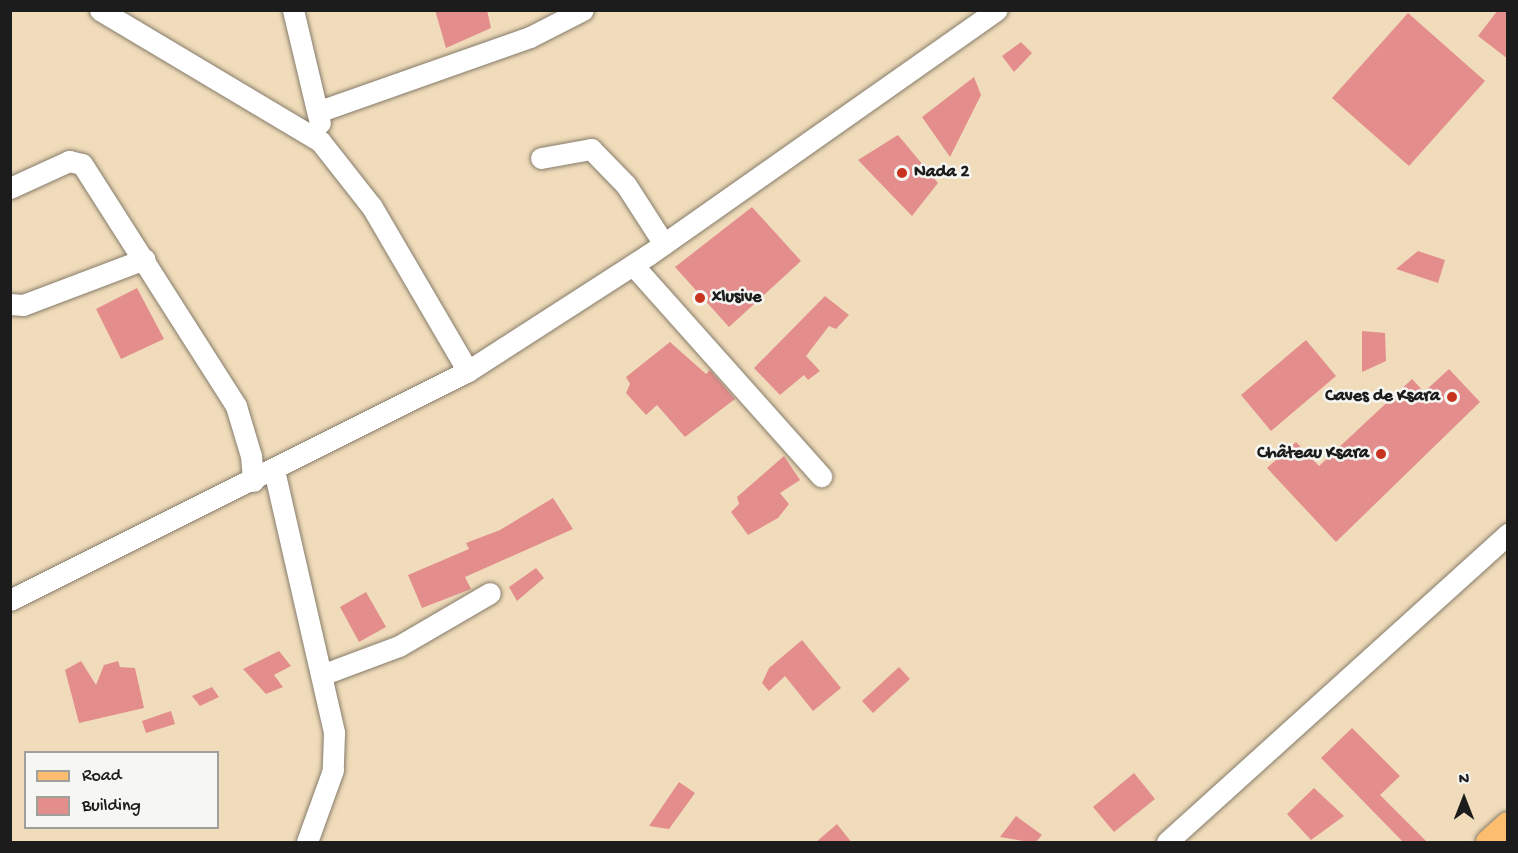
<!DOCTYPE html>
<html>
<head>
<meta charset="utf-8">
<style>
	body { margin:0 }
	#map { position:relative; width:1518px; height:853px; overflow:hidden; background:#f0dcba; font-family:"Gochi Hand",sans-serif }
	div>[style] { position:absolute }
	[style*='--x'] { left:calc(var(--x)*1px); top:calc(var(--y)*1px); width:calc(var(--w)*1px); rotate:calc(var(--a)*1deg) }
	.building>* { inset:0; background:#e38e8d }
	.roads { filter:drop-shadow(0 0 2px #867c6b) drop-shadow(0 0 2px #867c6b) }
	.minor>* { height:21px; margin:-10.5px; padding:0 10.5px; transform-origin:10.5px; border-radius:10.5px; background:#fff }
	.major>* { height:27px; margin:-13.5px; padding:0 13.5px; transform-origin:13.5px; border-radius:13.5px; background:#fcbd6e }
	.dots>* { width:16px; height:16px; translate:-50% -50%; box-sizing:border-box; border:3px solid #f6f6f2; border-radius:50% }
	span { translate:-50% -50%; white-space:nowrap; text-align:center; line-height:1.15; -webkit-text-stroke:5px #f6f6f2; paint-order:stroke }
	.poi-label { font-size:18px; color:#1c1c1c; font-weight:700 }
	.left { translate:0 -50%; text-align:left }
	.right { translate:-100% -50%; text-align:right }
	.frame { position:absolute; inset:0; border:12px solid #1c1c1c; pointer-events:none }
	.legend { position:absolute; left:24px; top:751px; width:195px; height:78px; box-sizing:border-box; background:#f6f6f2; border:2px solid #9f9f9c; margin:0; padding:8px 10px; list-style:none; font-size:18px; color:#1c1c1c }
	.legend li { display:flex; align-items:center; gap:12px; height:30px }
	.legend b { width:30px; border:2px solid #9f9f9c }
	.north { position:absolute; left:1434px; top:769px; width:60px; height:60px; -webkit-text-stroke:4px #f6f6f2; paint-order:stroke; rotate:0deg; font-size:16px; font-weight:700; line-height:24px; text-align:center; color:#1c1c1c }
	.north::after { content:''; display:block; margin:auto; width:21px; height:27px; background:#1c1c1c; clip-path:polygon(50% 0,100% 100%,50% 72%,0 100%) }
</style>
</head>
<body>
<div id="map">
	<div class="building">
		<div style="clip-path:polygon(435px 10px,487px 10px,491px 28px,446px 48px)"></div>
		<div style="clip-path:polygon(1498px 10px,1508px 10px,1508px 59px,1478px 36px)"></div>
		<div style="clip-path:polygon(1408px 13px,1485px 81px,1409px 166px,1332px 98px)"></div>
		<div style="clip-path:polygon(1021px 42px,1032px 53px,1014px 72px,1002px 56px)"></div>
		<div style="clip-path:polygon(974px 77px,981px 95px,950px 157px,922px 117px)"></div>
		<div style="clip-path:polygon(898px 135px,938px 183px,912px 216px,858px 160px)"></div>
		<div style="clip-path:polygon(752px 207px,801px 261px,729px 327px,675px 267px)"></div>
		<div style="clip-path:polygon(1418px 251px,1445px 260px,1438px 283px,1396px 269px)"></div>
		<div style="clip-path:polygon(137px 288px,164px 339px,121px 359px,96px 309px)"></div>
		<div style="clip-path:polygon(825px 296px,849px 315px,836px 329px,829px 326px,806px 356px,820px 371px,808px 380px,804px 375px,780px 395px,754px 368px)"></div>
		<div style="clip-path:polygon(1362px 331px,1385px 333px,1386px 361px,1362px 372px)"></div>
		<div style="clip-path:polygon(1306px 340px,1336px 376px,1271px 431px,1241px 395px)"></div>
		<div style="clip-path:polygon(670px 342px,706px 374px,710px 370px,735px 399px,685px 437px,657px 405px,646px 415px,626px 393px,630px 384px,626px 377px)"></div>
		<div style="clip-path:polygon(1449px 369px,1480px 402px,1336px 542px,1267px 468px,1296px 442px,1319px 466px,1412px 379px,1424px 392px)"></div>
		<div style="clip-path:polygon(784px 456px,800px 480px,780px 493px,789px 504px,778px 518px,748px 535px,731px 512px,739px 504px,737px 497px)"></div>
		<div style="clip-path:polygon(553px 498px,573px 529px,465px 577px,471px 589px,422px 608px,408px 575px,469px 549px,466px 543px,500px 530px)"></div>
		<div style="clip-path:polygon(536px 568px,544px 578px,517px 601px,509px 587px)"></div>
		<div style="clip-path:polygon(366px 592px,386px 627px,359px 642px,340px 607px)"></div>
		<div style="clip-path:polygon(802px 640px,841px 688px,813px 711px,785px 676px,769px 691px,762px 683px,769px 668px)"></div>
		<div style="clip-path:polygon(279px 651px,291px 666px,274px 675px,283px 687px,266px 694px,243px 669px)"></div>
		<div style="clip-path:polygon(81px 661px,96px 685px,104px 665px,118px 661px,120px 667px,135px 668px,144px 708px,79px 723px,65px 670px)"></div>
		<div style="clip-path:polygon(899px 667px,910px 679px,873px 713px,862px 701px)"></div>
		<div style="clip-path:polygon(212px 687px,219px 697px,200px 706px,192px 696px)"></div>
		<div style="clip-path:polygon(171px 711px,175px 724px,146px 733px,142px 721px)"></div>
		<div style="clip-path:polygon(1352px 728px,1400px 776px,1380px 795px,1428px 843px,1404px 843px,1321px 758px)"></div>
		<div style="clip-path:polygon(1134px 773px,1155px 799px,1114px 832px,1093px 807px)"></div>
		<div style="clip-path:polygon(679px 782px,695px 793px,669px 829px,649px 826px)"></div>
		<div style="clip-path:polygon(1314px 788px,1344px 816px,1311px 840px,1287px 814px)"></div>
		<div style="clip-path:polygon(1016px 816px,1042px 835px,1035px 843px,1000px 837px)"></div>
		<div style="clip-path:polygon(837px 824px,852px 843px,815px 843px)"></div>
	</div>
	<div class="roads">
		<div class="minor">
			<div style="--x:100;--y:10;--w:256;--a:30.8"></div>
			<div style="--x:320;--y:141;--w:84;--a:51.8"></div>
			<div style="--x:372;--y:207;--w:190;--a:59.7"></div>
			<div style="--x:293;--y:10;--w:116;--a:76.6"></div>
			<div style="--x:320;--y:111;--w:223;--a:-19.4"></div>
			<div style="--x:530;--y:37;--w:59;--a:-27"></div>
			<div style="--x:541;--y:158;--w:51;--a:-10.2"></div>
			<div style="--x:591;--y:149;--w:50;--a:45.8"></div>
			<div style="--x:626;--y:185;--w:70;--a:57.2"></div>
			<div style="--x:10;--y:188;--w:65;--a:-24.6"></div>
			<div style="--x:69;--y:161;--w:13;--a:13"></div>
			<div style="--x:82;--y:164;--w:287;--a:57.5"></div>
			<div style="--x:236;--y:406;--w:52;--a:73.3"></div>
			<div style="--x:251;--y:456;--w:25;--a:85"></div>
			<div style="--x:633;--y:265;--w:283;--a:48.3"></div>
			<div style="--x:10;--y:304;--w:13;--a:4"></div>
			<div style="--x:23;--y:305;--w:130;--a:-20.7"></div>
			<div style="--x:274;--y:470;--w:270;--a:77.1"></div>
			<div style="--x:334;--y:733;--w:37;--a:92"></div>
			<div style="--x:333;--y:770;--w:77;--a:109.9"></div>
			<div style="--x:10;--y:600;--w:512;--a:-26.57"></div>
			<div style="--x:468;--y:371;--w:214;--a:-32.8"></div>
			<div style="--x:648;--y:255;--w:426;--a:-35.1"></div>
			<div style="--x:324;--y:674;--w:80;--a:-20.5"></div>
			<div style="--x:399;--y:646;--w:105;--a:-30.2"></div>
			<div style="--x:1167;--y:842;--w:460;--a:-42.1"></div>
		</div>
		<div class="major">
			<div style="--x:1489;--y:842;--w:25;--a:-42"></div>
		</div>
	</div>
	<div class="dots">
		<div style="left:902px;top:173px;background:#c8321e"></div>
		<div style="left:700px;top:298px;background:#c8321e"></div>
		<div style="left:1452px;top:397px;background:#c8321e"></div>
		<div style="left:1381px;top:454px;background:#c8321e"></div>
	</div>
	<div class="poi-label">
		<span class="left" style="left:914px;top:173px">Nada 2</span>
		<span class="left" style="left:712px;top:298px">xlusive</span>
		<span class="right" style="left:1440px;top:397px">Caves de Ksara</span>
		<span class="right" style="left:1369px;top:454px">Château Ksara</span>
	</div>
	<div class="frame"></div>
	<ul class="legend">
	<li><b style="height:8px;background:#fcbd6e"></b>Road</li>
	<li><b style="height:16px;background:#e38e8d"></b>Building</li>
	</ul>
	<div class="north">N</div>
</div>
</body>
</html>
